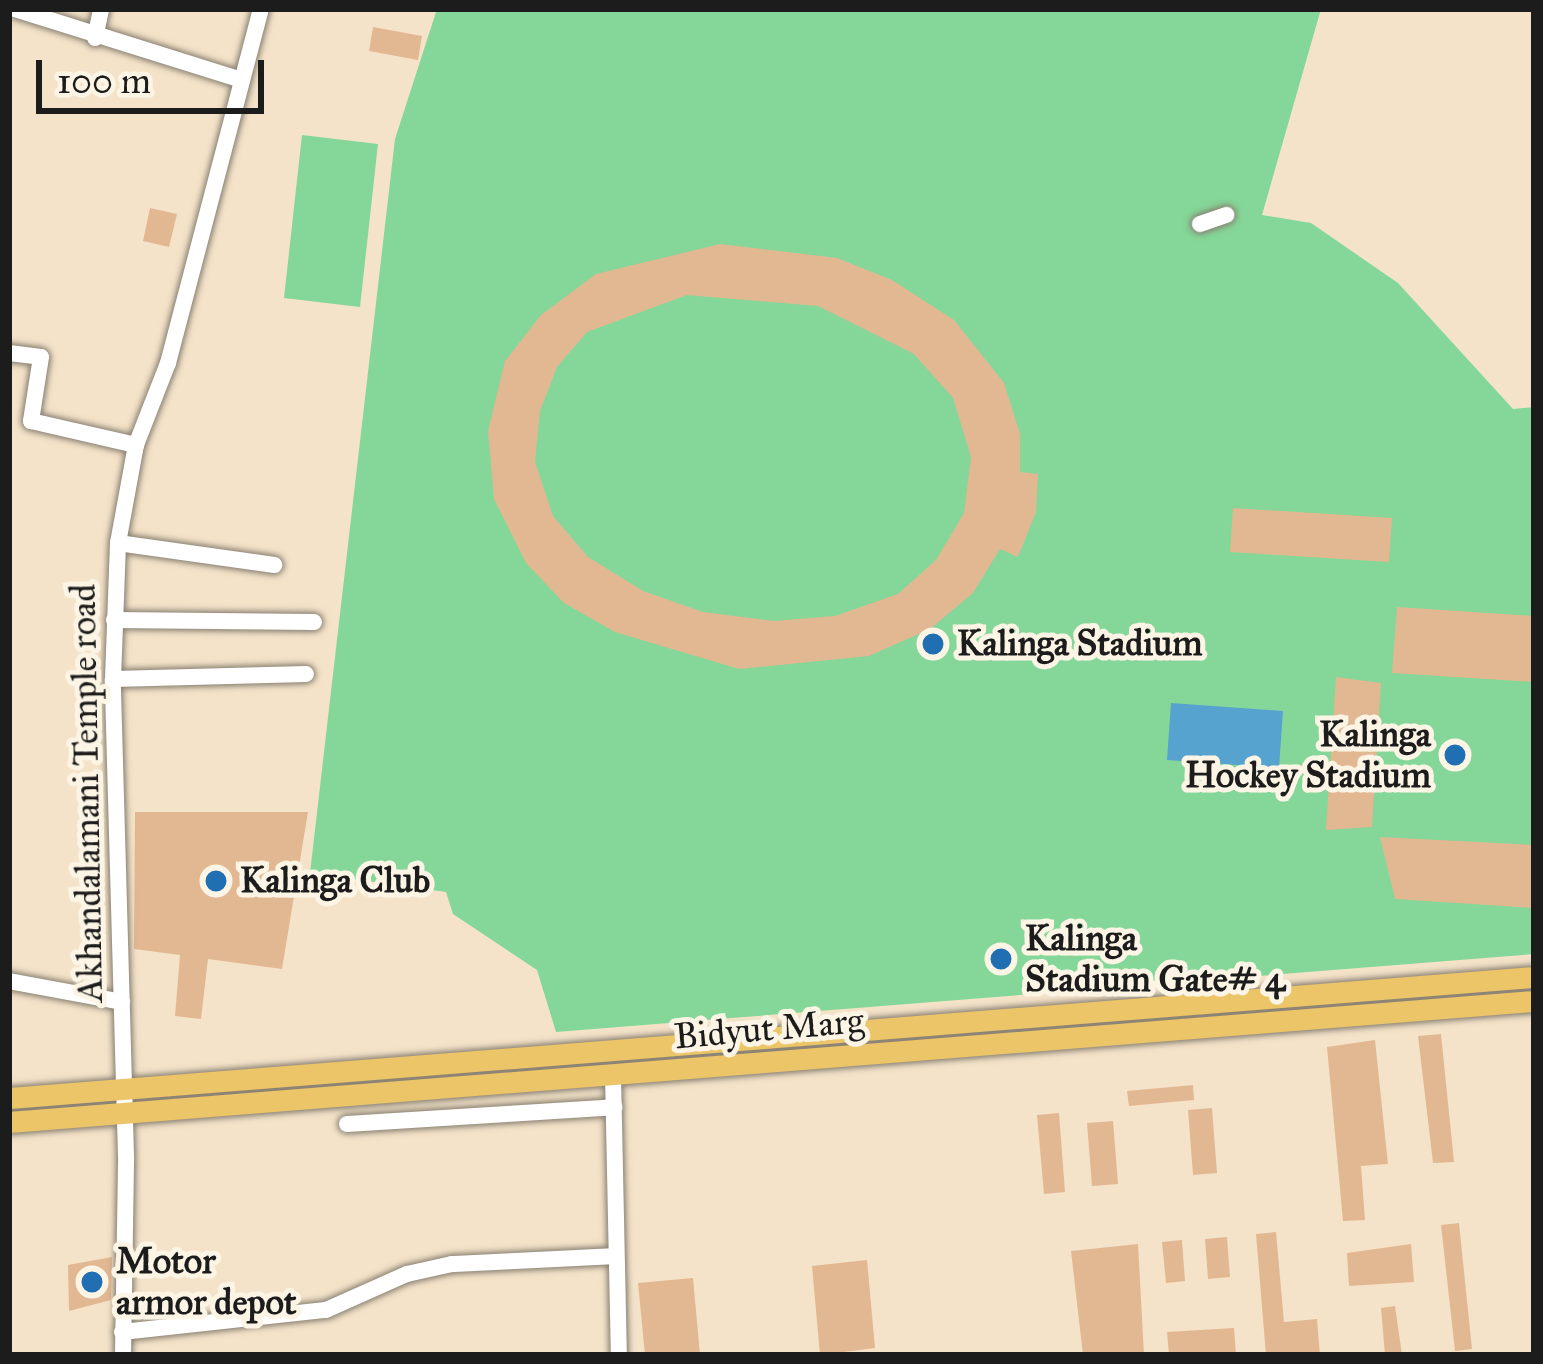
<!DOCTYPE html>
<html>
<head>
<meta charset="utf-8">
<style>
	body { margin:0 }
	#map { position:relative; width:1543px; height:1364px; overflow:hidden; background:#f5e3c9; font-family:"IM FELL Great Primer",serif }
	div>[style] { position:absolute }
	[style*='--x'] { left:calc(var(--x)*1px); top:calc(var(--y)*1px); width:calc(var(--w)*1px); rotate:calc(var(--a)*1deg) }
	.green>* { inset:0; background:#84d798 }
	.water>* { inset:0; background:#57a3cf }
	.building>* { inset:0; background:#e2b892 }
	.roads { filter:drop-shadow(0 0 3px #888072) drop-shadow(0 0 3px #888072) }
	.minor>* { height:16px; margin:-8px; padding:0 8px; transform-origin:8px; border-radius:8px; background:#fff }
	.major>* { height:21px; margin:-10.5px; padding:0 10.5px; transform-origin:10.5px; border-radius:10.5px; background:#edc569 }
	.dots>* { width:33px; height:33px; translate:-50% -50%; box-sizing:border-box; border:6px solid #fcf5e5; border-radius:50% }
	span { translate:-50% -50%; white-space:nowrap; text-align:center; line-height:1.15; -webkit-text-stroke:10px #fcf5e5; paint-order:stroke }
	.poi-label { font-size:36px; color:#1c1c1c; font-weight:700 }
	.left { translate:0 -50%; text-align:left }
	.right { translate:-100% -50%; text-align:right }
	.street-label { font-size:36px; color:#1c1c1c }
	.frame { position:absolute; inset:0; border:12px solid #1c1c1c; pointer-events:none }
	.scale { position:absolute; left:36px; top:60px; width:228px; height:54px; box-sizing:border-box; border:6px solid #1c1c1c; border-top:0; padding-left:15px; font-size:36px; line-height:42px; white-space:nowrap; color:#1c1c1c; -webkit-text-stroke:9px #fcf5e5; paint-order:stroke }
</style>
</head>
<body>
<div id="map">
	<div class="green">
		<div style="clip-path:polygon(437px 9px,1321px 9px,1262px 215px,1311px 223px,1398px 283px,1513px 409px,1534px 407px,1534px 954px,556px 1032px,537px 970px,453px 914px,446px 892px,310px 873px,395px 139px)"></div>
		<div style="clip-path:polygon(302px 135px,378px 144px,360px 307px,284px 298px)"></div>
	</div>
	<div class="water">
		<div style="clip-path:polygon(1171px 703px,1283px 711px,1279px 768px,1167px 760px)"></div>
	</div>
	<div class="building">
		<div style="clip-path:polygon(373px 27px,422px 36px,418px 60px,369px 51px)"></div>
		<div style="clip-path:polygon(150px 208px,177px 214px,169px 247px,143px 241px)"></div>
		<div style="clip-path:polygon(evenodd,720px 244px,837px 258px,892px 280px,954px 320px,1004px 383px,1020px 434px,1020px 472px,1038px 474px,1036px 512px,1018px 557px,1000px 549px,973px 593px,930px 629px,869px 656px,739px 669px,615px 632px,564px 603px,526px 563px,494px 499px,488px 431px,505px 361px,541px 315px,596px 274px,720px 244px,687px 295px,818px 306px,914px 354px,953px 398px,971px 457px,964px 513px,936px 560px,898px 594px,835px 616px,773px 621px,703px 612px,643px 591px,588px 557px,553px 516px,535px 462px,540px 411px,557px 367px,587px 332px,687px 295px)"></div>
		<div style="clip-path:polygon(1233px 508px,1392px 518px,1389px 562px,1230px 552px)"></div>
		<div style="clip-path:polygon(1397px 607px,1534px 616px,1534px 682px,1392px 673px)"></div>
		<div style="clip-path:polygon(1336px 677px,1381px 683px,1372px 827px,1326px 830px)"></div>
		<div style="clip-path:polygon(135px 812px,308px 812px,282px 969px,208px 959px,201px 1019px,175px 1016px,180px 955px,134px 949px)"></div>
		<div style="clip-path:polygon(1380px 837px,1534px 845px,1534px 908px,1395px 899px)"></div>
		<div style="clip-path:polygon(1441px 1034px,1454px 1162px,1433px 1163px,1418px 1036px)"></div>
		<div style="clip-path:polygon(1375px 1040px,1388px 1164px,1361px 1166px,1365px 1220px,1343px 1221px,1327px 1047px)"></div>
		<div style="clip-path:polygon(1193px 1085px,1194px 1100px,1129px 1106px,1127px 1091px)"></div>
		<div style="clip-path:polygon(1212px 1108px,1217px 1173px,1193px 1175px,1188px 1110px)"></div>
		<div style="clip-path:polygon(1059px 1113px,1065px 1192px,1044px 1194px,1037px 1115px)"></div>
		<div style="clip-path:polygon(1113px 1121px,1118px 1184px,1092px 1186px,1087px 1123px)"></div>
		<div style="clip-path:polygon(1459px 1223px,1472px 1349px,1455px 1351px,1441px 1225px)"></div>
		<div style="clip-path:polygon(1276px 1232px,1284px 1322px,1317px 1319px,1320px 1355px,1266px 1355px,1256px 1234px)"></div>
		<div style="clip-path:polygon(1227px 1237px,1230px 1277px,1208px 1279px,1205px 1239px)"></div>
		<div style="clip-path:polygon(1182px 1240px,1185px 1281px,1166px 1283px,1162px 1242px)"></div>
		<div style="clip-path:polygon(1138px 1244px,1144px 1355px,1083px 1355px,1071px 1251px)"></div>
		<div style="clip-path:polygon(1411px 1244px,1414px 1282px,1349px 1286px,1347px 1253px)"></div>
		<div style="clip-path:polygon(112px 1257px,111px 1300px,69px 1311px,68px 1265px)"></div>
		<div style="clip-path:polygon(867px 1260px,875px 1348px,820px 1355px,812px 1266px)"></div>
		<div style="clip-path:polygon(693px 1278px,700px 1355px,645px 1355px,638px 1283px)"></div>
		<div style="clip-path:polygon(1395px 1306px,1402px 1355px,1385px 1355px,1381px 1308px)"></div>
		<div style="clip-path:polygon(1234px 1328px,1236px 1355px,1169px 1355px,1167px 1332px)"></div>
	</div>
	<div class="roads">
		<div class="minor">
			<div style="--x:15;--y:9;--w:238;--a:17.4"></div>
			<div style="--x:95;--y:38;--w:30;--a:-78"></div>
			<div style="--x:1200;--y:224;--w:28;--a:-19"></div>
			<div style="--x:9;--y:353;--w:32;--a:7"></div>
			<div style="--x:41;--y:357;--w:65;--a:98.9"></div>
			<div style="--x:31;--y:421;--w:108;--a:12.9"></div>
			<div style="--x:118;--y:543;--w:158;--a:8"></div>
			<div style="--x:114;--y:620;--w:200;--a:0.6"></div>
			<div style="--x:113;--y:679;--w:193;--a:-1.5"></div>
			<div style="--x:9;--y:981;--w:115;--a:10.5"></div>
			<div style="--x:613;--y:1075;--w:280;--a:88.8"></div>
			<div style="--x:347;--y:1124;--w:268;--a:-3.6"></div>
			<div style="--x:122;--y:1332;--w:205;--a:-6.2"></div>
			<div style="--x:326;--y:1310;--w:89;--a:-24"></div>
			<div style="--x:407;--y:1274;--w:46;--a:-12.5"></div>
			<div style="--x:452;--y:1264;--w:162;--a:-2.8"></div>
			<div style="--x:123;--y:1355;--w:199;--a:-89.1"></div>
			<div style="--x:126;--y:1156;--w:477;--a:-91.6"></div>
			<div style="--x:113;--y:679;--w:136;--a:-87.9"></div>
			<div style="--x:118;--y:543;--w:100;--a:-79.6"></div>
			<div style="--x:136;--y:445;--w:88;--a:-68.7"></div>
			<div style="--x:168;--y:363;--w:366;--a:-75.3"></div>
		</div>
		<div class="major">
			<div style="--x:9;--y:1098;--w:1530;--a:-4.54"></div>
			<div style="--x:9;--y:1122;--w:1530;--a:-4.54"></div>
		</div>
	</div>
	<div class="dots">
		<div style="left:933px;top:644px;background:#1f6fb2"></div>
		<div style="left:1455px;top:755px;background:#1f6fb2"></div>
		<div style="left:216px;top:881px;background:#1f6fb2"></div>
		<div style="left:1001px;top:959px;background:#1f6fb2"></div>
		<div style="left:92px;top:1282px;background:#1f6fb2"></div>
	</div>
	<div class="poi-label">
		<span class="left" style="left:957px;top:644px">Kalinga Stadium</span>
		<span class="right" style="left:1431px;top:755px">Kalinga<br>Hockey Stadium</span>
		<span class="left" style="left:240px;top:881px">Kalinga Club</span>
		<span class="left" style="left:1025px;top:959px">Kalinga<br>Stadium Gate# 4</span>
		<span class="left" style="left:116px;top:1282px">Motor<br>armor depot</span>
	</div>
	<div class="street-label">
		<span style="left:87px;top:793px;rotate:-91deg">Akhandalamani Temple road</span>
		<span style="left:769px;top:1029px;rotate:-5deg">Bidyut Marg</span>
	</div>
	<div class="frame"></div>
	<div class="scale">100 m</div>
</div>
</body>
</html>
